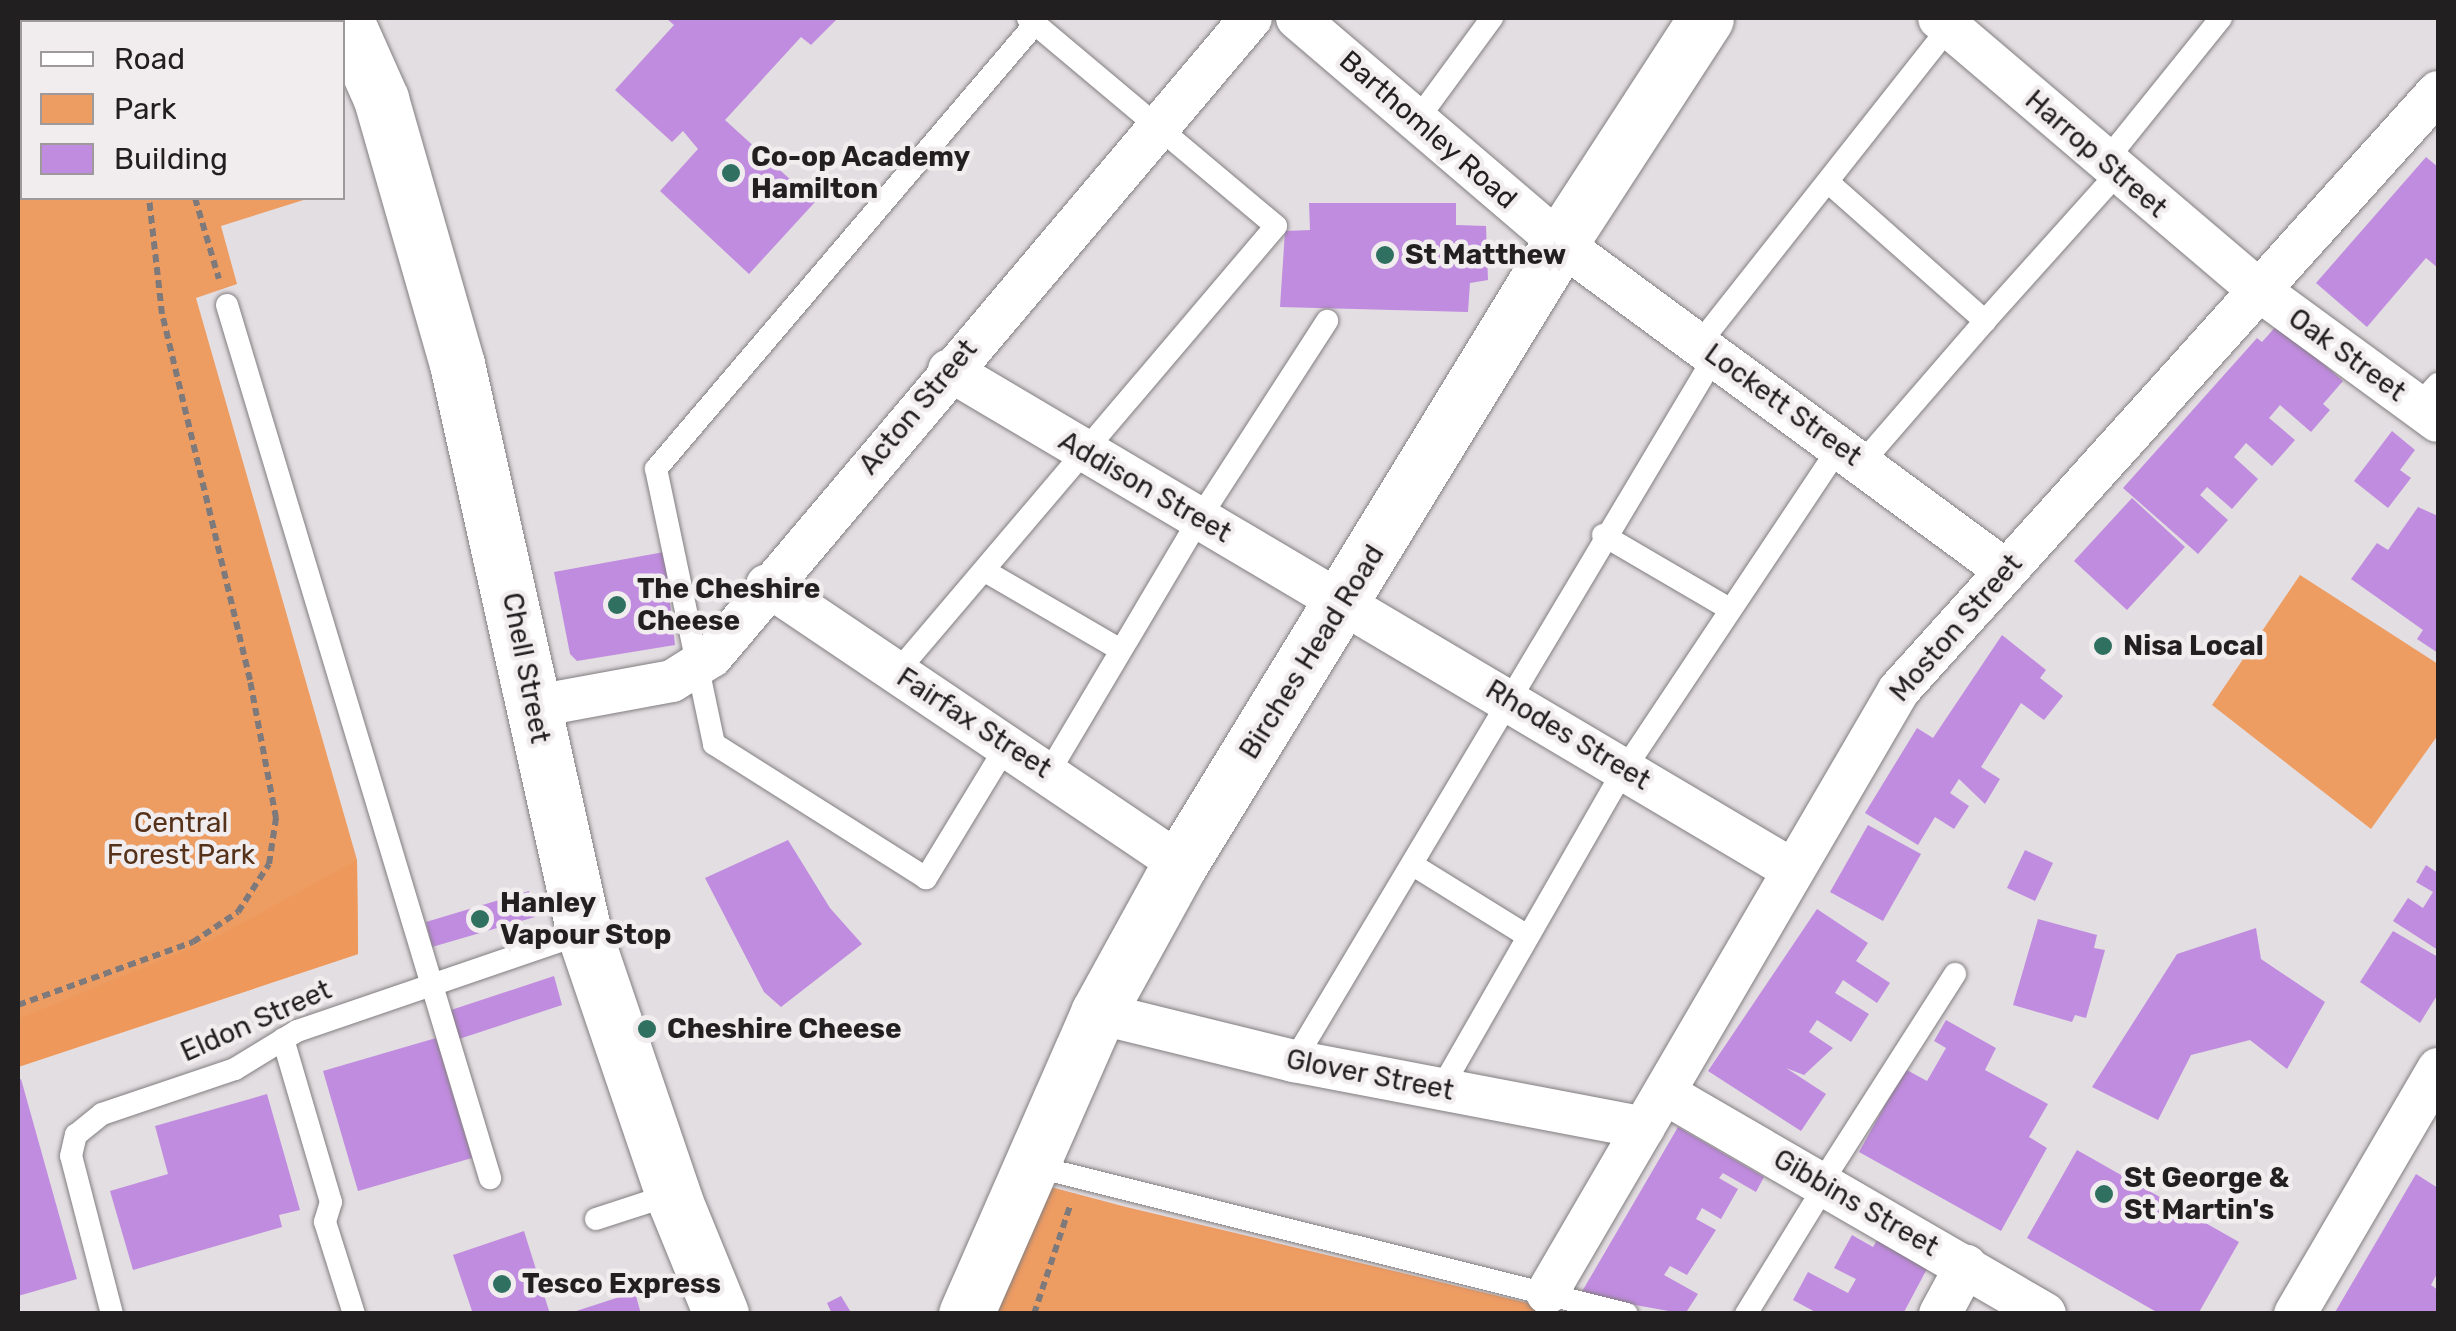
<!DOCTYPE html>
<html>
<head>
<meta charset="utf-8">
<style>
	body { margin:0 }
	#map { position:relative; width:2456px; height:1331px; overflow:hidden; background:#e3dee1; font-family:Rubik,sans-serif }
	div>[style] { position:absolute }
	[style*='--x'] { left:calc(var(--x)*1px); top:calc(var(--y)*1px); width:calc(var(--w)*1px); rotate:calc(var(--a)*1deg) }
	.green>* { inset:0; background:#ed9c62 }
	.forest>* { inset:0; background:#ee995b }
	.building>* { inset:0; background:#c08cdf }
	.path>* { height:6px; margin-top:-3px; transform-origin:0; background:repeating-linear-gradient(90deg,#7e7a7c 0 8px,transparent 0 13px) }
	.roads { filter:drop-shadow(0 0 2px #827e80) drop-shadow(0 0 2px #827e80) }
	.service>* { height:22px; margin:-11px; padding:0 11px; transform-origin:11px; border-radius:11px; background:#fff }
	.minor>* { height:42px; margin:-21px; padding:0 21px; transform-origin:21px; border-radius:21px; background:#fff }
	.tertiary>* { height:55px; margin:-27.5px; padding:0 27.5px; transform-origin:27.5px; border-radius:27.5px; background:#fff }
	.primary>* { height:55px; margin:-27.5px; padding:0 27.5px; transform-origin:27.5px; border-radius:27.5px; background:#fff }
	.dots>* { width:28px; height:28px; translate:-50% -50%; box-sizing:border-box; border:5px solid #f1ecee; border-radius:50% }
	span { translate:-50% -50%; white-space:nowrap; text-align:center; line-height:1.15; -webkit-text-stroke:9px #f1ecee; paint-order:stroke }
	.street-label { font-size:28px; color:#211f20 }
	.poi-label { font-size:28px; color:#211f20; font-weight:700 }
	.left { translate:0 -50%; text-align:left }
	.park-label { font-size:28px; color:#553219 }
	.frame { position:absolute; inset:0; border:20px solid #211f20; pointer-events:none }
	.legend { position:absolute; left:20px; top:20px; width:325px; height:180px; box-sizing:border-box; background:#f1ecee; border:2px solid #9e9a9c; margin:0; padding:12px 18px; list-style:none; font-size:30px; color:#211f20 }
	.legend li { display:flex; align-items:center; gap:20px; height:50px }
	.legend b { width:50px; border:2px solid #9e9a9c }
</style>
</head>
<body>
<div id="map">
	<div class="green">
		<div style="clip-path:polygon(18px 18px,294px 18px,296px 22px,22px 22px,22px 198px,310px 198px,221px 226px,237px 284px,196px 298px,357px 860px,358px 954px,18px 1067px)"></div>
		<div style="clip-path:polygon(2300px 575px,2438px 664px,2438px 735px,2371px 829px,2212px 705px)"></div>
		<div style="clip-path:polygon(1047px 1186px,1126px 1207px,1570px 1313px,996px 1314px)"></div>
	</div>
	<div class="forest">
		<div style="clip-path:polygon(357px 860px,358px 954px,18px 1067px,18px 1019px,211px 940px)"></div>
	</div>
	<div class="building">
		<div style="clip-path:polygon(666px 18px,838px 18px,811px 45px,801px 37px,725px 120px,815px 202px,749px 274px,660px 191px,698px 149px,683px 131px,672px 142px,615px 90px,674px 25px)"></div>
		<div style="clip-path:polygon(2426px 157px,2438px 167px,2438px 268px,2426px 258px,2367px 327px,2316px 283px)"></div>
		<div style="clip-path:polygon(1309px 203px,1456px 203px,1456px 225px,1486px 226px,1488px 280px,1470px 283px,1468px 312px,1280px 307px,1285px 231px,1310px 230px)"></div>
		<div style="clip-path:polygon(2278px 324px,2343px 381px,2323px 404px,2330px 410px,2311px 432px,2280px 405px,2269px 418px,2295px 440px,2272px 466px,2246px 443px,2234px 457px,2258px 479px,2232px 509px,2207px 487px,2200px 495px,2228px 520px,2198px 554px,2123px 488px,2257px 338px,2262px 342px)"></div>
		<div style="clip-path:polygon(2392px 431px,2415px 450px,2400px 470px,2411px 478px,2388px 508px,2354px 481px)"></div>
		<div style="clip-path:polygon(2132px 498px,2185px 547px,2127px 610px,2074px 561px)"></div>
		<div style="clip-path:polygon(2418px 507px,2438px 516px,2438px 653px,2417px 639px,2423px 630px,2351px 579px,2377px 543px,2388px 550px)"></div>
		<div style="clip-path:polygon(664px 552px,675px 645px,577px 661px,570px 654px,554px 572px)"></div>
		<div style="clip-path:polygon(2002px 635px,2046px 670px,2040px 678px,2063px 696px,2044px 720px,2021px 703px,1981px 767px,2000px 779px,1985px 804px,1959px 779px,1950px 793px,1969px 806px,1954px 829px,1935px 817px,1918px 845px,1865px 813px,1917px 728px,1933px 738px)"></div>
		<div style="clip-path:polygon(1868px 825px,1921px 854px,1883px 921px,1830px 892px)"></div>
		<div style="clip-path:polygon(788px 840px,830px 908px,862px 944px,781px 1007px,764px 992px,705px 878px)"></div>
		<div style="clip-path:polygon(2025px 850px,2053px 863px,2035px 901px,2007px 888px)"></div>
		<div style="clip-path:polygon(2426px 865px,2438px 873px,2438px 950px,2393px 921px,2408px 898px,2423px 908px,2433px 892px,2416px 882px)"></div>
		<div style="clip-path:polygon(529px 891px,535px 917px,432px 947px,426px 922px)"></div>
		<div style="clip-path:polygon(1817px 909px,1868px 943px,1856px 961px,1890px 983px,1877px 1003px,1843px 980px,1835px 993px,1869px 1014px,1851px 1042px,1817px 1020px,1809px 1032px,1833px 1048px,1804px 1075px,1786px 1068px,1826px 1094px,1801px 1131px,1708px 1071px)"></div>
		<div style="clip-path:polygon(2038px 919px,2097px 935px,2094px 948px,2105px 950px,2086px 1018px,2075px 1015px,2072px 1022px,2013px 1005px)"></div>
		<div style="clip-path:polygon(2256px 928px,2261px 959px,2325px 1002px,2287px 1069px,2250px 1040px,2191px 1055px,2158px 1120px,2092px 1087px,2177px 954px)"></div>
		<div style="clip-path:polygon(2393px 931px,2438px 957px,2438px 994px,2420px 1023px,2360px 982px)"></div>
		<div style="clip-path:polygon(554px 976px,562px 1005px,459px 1039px,451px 1010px)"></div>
		<div style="clip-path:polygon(1946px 1020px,1996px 1048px,1985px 1070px,2048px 1104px,2029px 1137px,2047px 1148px,2001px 1231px,1859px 1152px,1905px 1069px,1927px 1081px,1946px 1048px,1934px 1041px)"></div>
		<div style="clip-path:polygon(436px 1038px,472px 1158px,358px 1191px,323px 1071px)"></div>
		<div style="clip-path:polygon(21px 1079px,77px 1279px,18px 1296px,18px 1080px)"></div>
		<div style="clip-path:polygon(267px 1094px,300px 1210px,279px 1215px,282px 1227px,133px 1270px,110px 1191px,168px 1174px,155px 1126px)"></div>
		<div style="clip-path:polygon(1678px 1127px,1764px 1177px,1756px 1192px,1723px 1173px,1719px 1178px,1738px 1189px,1721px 1219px,1702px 1208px,1696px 1219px,1716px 1230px,1687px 1275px,1670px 1266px,1664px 1275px,1698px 1294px,1685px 1314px,1580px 1295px)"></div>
		<div style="clip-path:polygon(2077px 1150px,2239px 1242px,2198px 1314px,2160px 1314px,2027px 1238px)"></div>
		<div style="clip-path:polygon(2416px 1174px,2438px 1188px,2438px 1272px,2431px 1285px,2438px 1290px,2438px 1314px,2334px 1314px)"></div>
		<div style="clip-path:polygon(524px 1231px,550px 1314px,473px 1314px,453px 1255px)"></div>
		<div style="clip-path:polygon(1852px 1235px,1873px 1247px,1879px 1237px,1929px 1265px,1903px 1314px,1819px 1314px,1793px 1300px,1808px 1272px,1848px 1293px,1856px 1279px,1834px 1268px)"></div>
		<div style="clip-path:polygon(635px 1292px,641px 1314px,570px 1314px,570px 1313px)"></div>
		<div style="clip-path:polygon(841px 1296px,852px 1314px,832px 1314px,827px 1303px)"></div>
	</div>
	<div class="path">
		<div style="--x:195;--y:198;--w:84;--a:73.5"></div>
		<div style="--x:18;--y:1005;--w:186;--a:-19.8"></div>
		<div style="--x:193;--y:942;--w:54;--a:-33.7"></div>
		<div style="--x:238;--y:912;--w:57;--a:-57.1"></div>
		<div style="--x:269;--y:864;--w:47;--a:-81.3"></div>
		<div style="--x:276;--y:818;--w:140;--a:-100.7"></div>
		<div style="--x:250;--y:680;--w:376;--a:-103.5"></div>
		<div style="--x:162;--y:314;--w:117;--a:-96.4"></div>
		<div style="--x:1034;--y:1314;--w:114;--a:-71.6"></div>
	</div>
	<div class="roads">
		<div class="service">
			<div style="--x:134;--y:18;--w:8;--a:30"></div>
			<div style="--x:264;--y:22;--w:12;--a:-20"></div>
			<div style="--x:1417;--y:120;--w:127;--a:-53.7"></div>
			<div style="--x:2104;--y:163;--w:186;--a:-51.1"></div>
			<div style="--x:1828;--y:182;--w:210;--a:41.5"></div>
			<div style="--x:1985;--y:321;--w:188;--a:130.9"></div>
			<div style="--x:227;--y:305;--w:912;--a:73.23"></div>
			<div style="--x:1985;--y:321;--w:196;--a:-48.1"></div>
			<div style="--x:1699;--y:344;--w:412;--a:-51.7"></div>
			<div style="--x:2417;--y:407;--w:31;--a:-48"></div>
			<div style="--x:1603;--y:535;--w:145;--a:30.3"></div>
			<div style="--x:985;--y:571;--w:155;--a:30.2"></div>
			<div style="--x:897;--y:672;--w:585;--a:-49.64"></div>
			<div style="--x:1276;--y:226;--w:324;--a:-140"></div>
			<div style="--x:1007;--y:745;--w:156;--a:121.3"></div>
			<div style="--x:926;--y:878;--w:251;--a:-147.7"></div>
			<div style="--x:714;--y:744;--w:281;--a:-101.9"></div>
			<div style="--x:656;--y:469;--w:585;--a:-49.58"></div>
			<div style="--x:1049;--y:772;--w:294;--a:-59.3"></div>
			<div style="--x:1199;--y:519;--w:236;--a:-57.1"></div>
			<div style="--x:1413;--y:865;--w:133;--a:31.8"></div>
			<div style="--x:283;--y:1039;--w:170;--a:73.6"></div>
			<div style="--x:331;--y:1202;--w:21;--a:107"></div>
			<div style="--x:325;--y:1222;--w:96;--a:72.5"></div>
			<div style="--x:1294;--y:1061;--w:821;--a:-59.16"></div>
			<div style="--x:1441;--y:1089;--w:368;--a:-60.2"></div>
			<div style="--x:1624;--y:770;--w:389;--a:-56.3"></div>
			<div style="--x:1029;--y:1165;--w:616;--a:13.99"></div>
			<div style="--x:1822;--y:1182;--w:247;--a:-57.4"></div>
			<div style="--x:596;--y:1219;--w:81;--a:-18"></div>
			<div style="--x:112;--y:1314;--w:163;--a:-104.5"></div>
			<div style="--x:71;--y:1156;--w:22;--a:-77"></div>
			<div style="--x:76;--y:1135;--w:33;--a:-39"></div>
			<div style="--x:102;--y:1114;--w:140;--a:-18.7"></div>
			<div style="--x:235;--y:1069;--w:73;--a:-31.5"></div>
			<div style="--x:297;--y:1031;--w:303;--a:-18.9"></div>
			<div style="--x:1746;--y:1314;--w:153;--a:-58.4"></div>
		</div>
		<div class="minor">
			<div style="--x:1297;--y:18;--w:346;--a:40.5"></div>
			<div style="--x:1560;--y:243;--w:552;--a:36.31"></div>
			<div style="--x:1939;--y:18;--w:416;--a:40.4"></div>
			<div style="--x:2256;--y:288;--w:225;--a:36.2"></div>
			<div style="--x:949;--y:370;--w:979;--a:30.65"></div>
			<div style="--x:767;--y:585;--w:498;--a:34"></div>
			<div style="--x:531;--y:707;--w:143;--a:-10.4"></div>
			<div style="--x:672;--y:681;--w:47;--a:-32"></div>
			<div style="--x:712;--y:656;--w:835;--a:-49.81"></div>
			<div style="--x:1098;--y:1013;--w:202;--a:13.8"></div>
			<div style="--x:1294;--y:1061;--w:356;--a:10.8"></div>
			<div style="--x:1666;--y:1094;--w:438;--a:30.1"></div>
			<div style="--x:1547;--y:1293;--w:698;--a:-59.73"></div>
			<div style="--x:1899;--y:690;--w:805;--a:-47.97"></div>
			<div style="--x:1940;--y:1314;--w:55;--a:-61.6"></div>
			<div style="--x:2295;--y:1314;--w:284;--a:-59.7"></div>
		</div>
		<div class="tertiary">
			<div style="--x:966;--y:1314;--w:329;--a:-66.3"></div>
			<div style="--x:1098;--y:1013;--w:170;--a:-61.2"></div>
			<div style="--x:1180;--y:864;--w:728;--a:-58.54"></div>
			<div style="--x:1560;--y:243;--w:268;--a:-57"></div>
		</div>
		<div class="primary">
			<div style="--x:345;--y:18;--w:89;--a:66"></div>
			<div style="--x:381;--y:99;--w:276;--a:74"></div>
			<div style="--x:457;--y:364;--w:583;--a:77.42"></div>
			<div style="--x:584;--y:933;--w:283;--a:71.2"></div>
			<div style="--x:675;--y:1201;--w:122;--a:67.8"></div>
		</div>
	</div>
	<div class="dots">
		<div style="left:731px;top:173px;background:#2f7060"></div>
		<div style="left:1385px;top:255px;background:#2f7060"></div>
		<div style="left:617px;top:605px;background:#2f7060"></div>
		<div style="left:2103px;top:646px;background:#2f7060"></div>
		<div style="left:480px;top:919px;background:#2f7060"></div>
		<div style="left:647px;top:1029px;background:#2f7060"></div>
		<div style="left:2104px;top:1194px;background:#2f7060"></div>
		<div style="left:502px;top:1284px;background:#2f7060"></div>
	</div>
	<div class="street-label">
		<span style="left:1428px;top:130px;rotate:41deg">Barthomley Road</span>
		<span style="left:2096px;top:154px;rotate:41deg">Harrop Street</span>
		<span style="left:2347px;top:355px;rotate:36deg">Oak Street</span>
		<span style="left:1783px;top:405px;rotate:36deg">Lockett Street</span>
		<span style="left:918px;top:407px;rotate:-50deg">Acton Street</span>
		<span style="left:1145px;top:487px;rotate:30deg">Addison Street</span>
		<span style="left:1956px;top:628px;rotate:-49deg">Moston Street</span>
		<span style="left:1312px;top:652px;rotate:-58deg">Birches Head Road</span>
		<span style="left:526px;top:668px;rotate:79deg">Chell Street</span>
		<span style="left:974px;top:723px;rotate:33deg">Fairfax Street</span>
		<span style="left:1568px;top:735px;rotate:31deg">Rhodes Street</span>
		<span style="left:256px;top:1021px;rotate:-24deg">Eldon Street</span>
		<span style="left:1370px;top:1075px;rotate:11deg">Glover Street</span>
		<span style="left:1856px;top:1203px;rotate:30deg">Gibbins Street</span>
	</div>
	<div class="poi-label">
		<span class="left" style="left:751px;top:173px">Co-op Academy<br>Hamilton</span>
		<span class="left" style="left:1405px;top:255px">St Matthew</span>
		<span class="left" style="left:637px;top:605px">The Cheshire<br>Cheese</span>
		<span class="left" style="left:2123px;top:646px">Nisa Local</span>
		<span class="left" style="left:500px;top:919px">Hanley<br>Vapour Stop</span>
		<span class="left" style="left:667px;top:1029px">Cheshire Cheese</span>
		<span class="left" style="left:2124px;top:1194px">St George &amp;<br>St Martin's</span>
		<span class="left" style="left:522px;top:1284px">Tesco Express</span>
	</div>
	<div class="park-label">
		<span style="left:181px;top:839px">Central<br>Forest Park</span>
	</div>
	<div class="frame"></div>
	<ul class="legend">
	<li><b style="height:12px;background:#fff"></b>Road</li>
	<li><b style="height:28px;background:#ed9c62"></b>Park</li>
	<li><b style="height:28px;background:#c08cdf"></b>Building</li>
	</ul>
</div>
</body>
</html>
